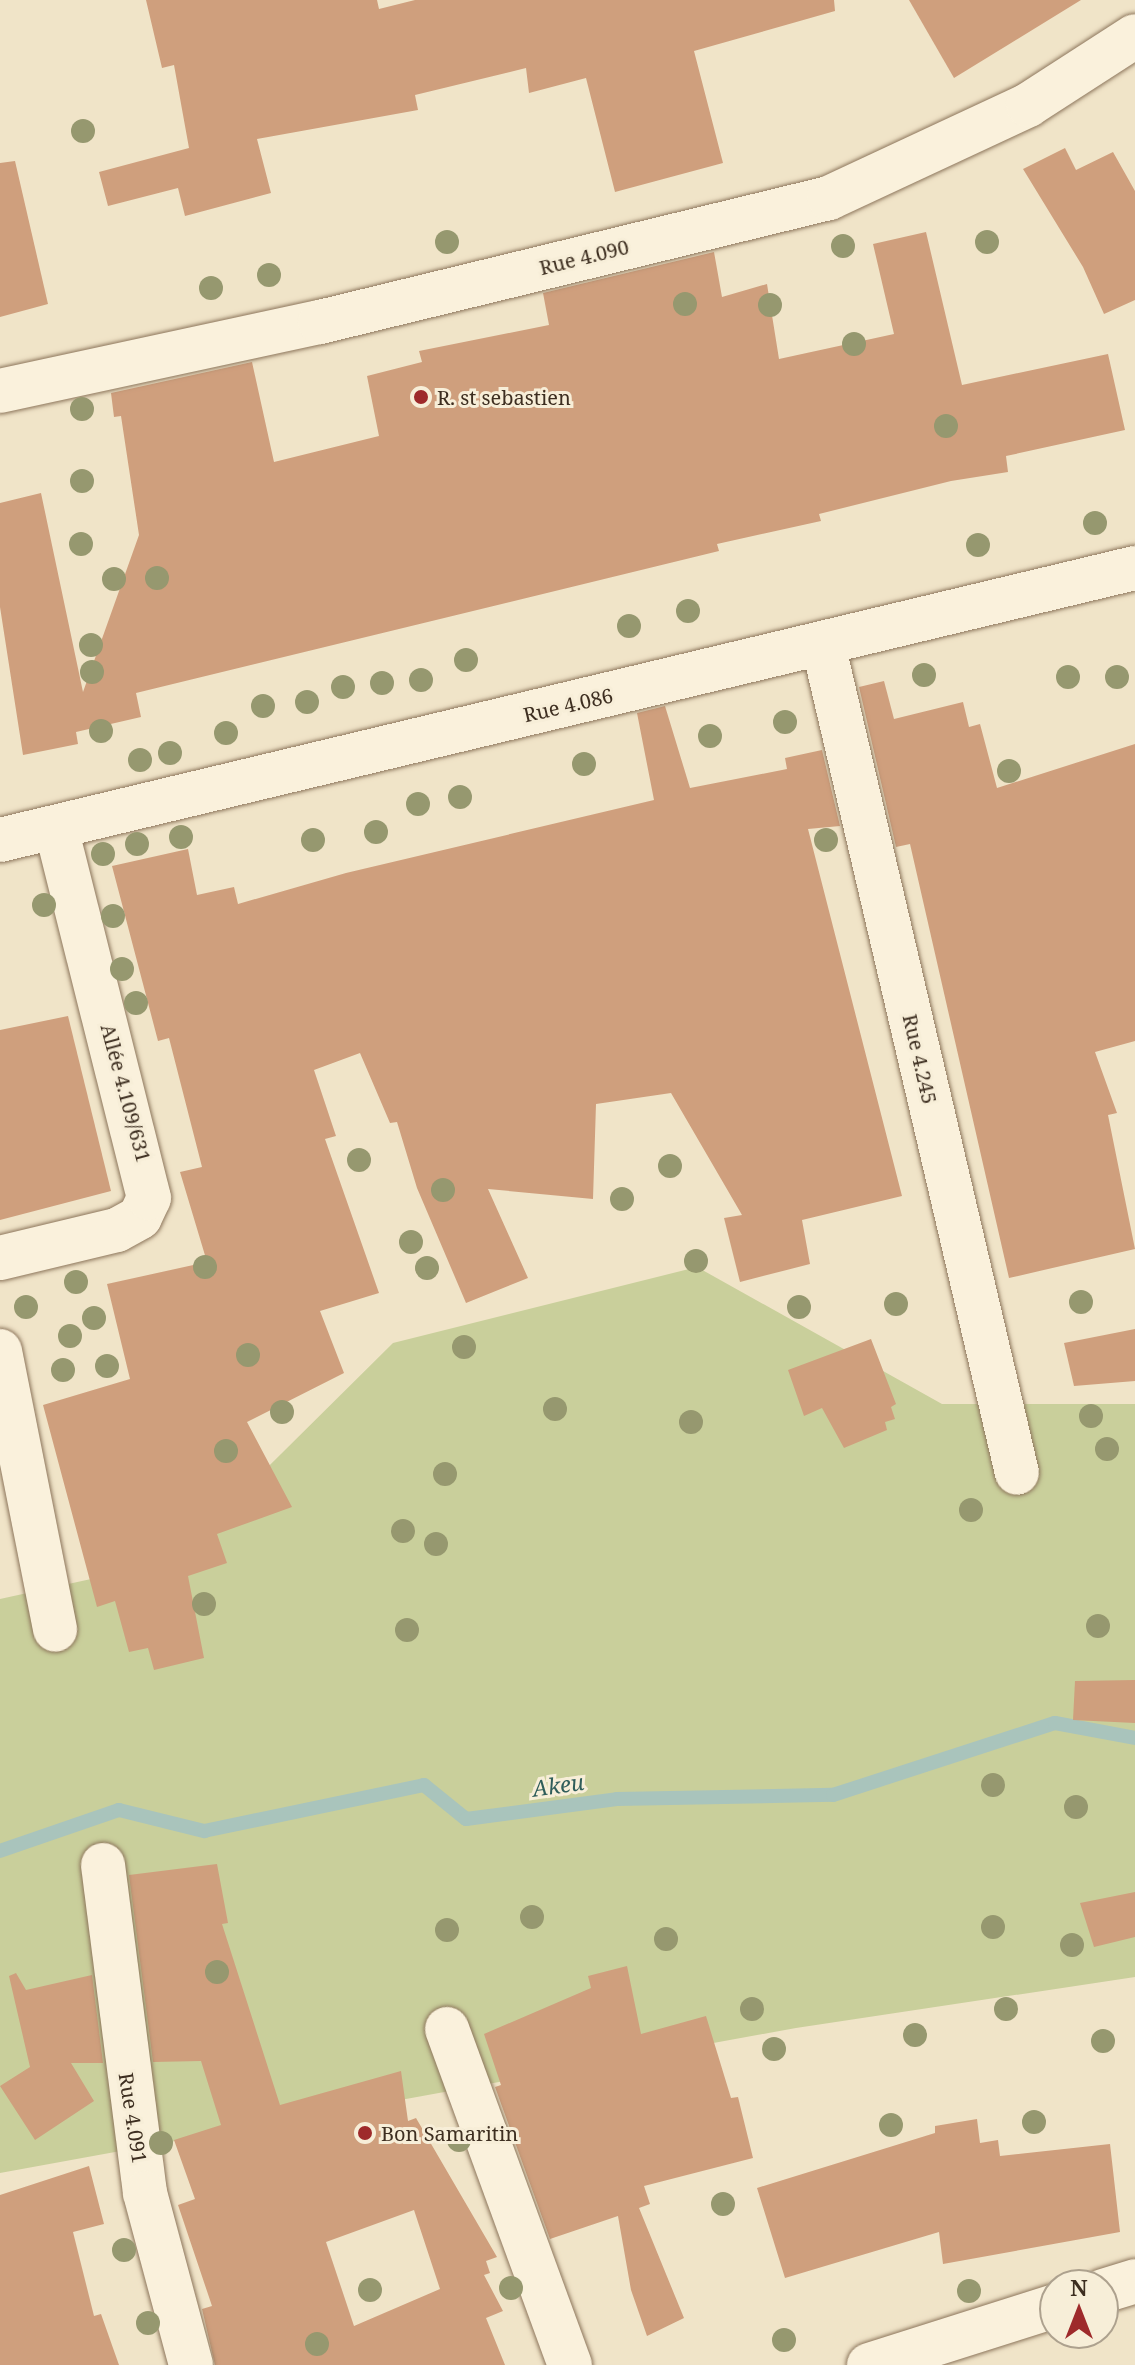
<!DOCTYPE html>
<html>
<head>
<meta charset="utf-8">
<style>
	body { margin:0 }
	#map { position:relative; width:1135px; height:2365px; overflow:hidden; background:#f0e4c8; font-family:"Noto Serif",serif }
	div>[style] { position:absolute }
	[style*='--x'] { left:calc(var(--x)*1px); top:calc(var(--y)*1px); width:calc(var(--w)*1px); rotate:calc(var(--a)*1deg) }
	.green>* { inset:0; background:#c9cf9b }
	.stream>* { height:14px; margin:-7px; padding:0 7px; transform-origin:7px; border-radius:7px; background:#a9c4bc }
	.building>* { inset:0; background:#cf9f7d }
	.roads { filter:drop-shadow(0 0 2px #8d765c) drop-shadow(0 0 2px #8d765c) }
	.minor>* { height:44px; margin:-22px; padding:0 22px; transform-origin:22px; border-radius:22px; background:#faf1dc }
	.tertiary>* { height:44px; margin:-22px; padding:0 22px; transform-origin:22px; border-radius:22px; background:#faf1dc }
	.trees>* { width:24px; height:24px; margin:-12px; border-radius:50%; background:#96986f }
	.dots>* { width:22px; height:22px; translate:-50% -50%; box-sizing:border-box; border:4px solid #f7eed8; border-radius:50% }
	span { translate:-50% -50%; white-space:nowrap; text-align:center; line-height:1.15; -webkit-text-stroke:6px #f7eed8; paint-order:stroke }
	.street-label { font-size:20px; color:#3d2e20 }
	.poi-label { font-size:20px; color:#3d2e20 }
	.left { translate:0 -50%; text-align:left }
	.water-label { font-size:22px; color:#2f5d5a; font-style:italic }
	.north { position:absolute; left:1039px; top:2269px; width:80px; height:80px; box-sizing:border-box; background:#f7eed8; border:2px solid #ada18e; border-radius:50%; rotate:0deg; font-size:22px; font-weight:700; line-height:32px; text-align:center; color:#3d2e20 }
	.north::after { content:''; display:block; margin:auto; width:28px; height:36px; background:#9e2a2b; clip-path:polygon(50% 0,100% 100%,50% 72%,0 100%) }
</style>
</head>
<body>
<div id="map">
	<div class="green">
		<div style="clip-path:polygon(697px 1267px,942px 1404px,1135px 1404px,1135px 1977px,796px 2028px,0 2173px,0 1599px,173px 1561px,393px 1343px)"></div>
	</div>
	<div class="stream">
		<div style="--x:0;--y:1851;--w:126;--a:-19"></div>
		<div style="--x:119;--y:1810;--w:88;--a:13.9"></div>
		<div style="--x:204;--y:1831;--w:225;--a:-11.8"></div>
		<div style="--x:424;--y:1785;--w:54;--a:39"></div>
		<div style="--x:466;--y:1819;--w:152;--a:-7.5"></div>
		<div style="--x:617;--y:1799;--w:216;--a:-1.1"></div>
		<div style="--x:833;--y:1795;--w:233;--a:-18"></div>
		<div style="--x:1055;--y:1723;--w:81;--a:10.6"></div>
	</div>
	<div class="building">
		<div style="clip-path:polygon(146px 0,377px 0,379px 9px,415px 0,834px 0,835px 11px,694px 51px,723px 163px,615px 192px,586px 78px,529px 93px,526px 68px,415px 95px,418px 110px,257px 139px,271px 193px,185px 216px,178px 188px,108px 206px,99px 172px,189px 148px,174px 65px,162px 68px)"></div>
		<div style="clip-path:polygon(909px 0,1081px 0,954px 78px)"></div>
		<div style="clip-path:polygon(1065px 148px,1076px 170px,1113px 152px,1135px 191px,1135px 300px,1104px 314px,1083px 267px,1023px 169px)"></div>
		<div style="clip-path:polygon(15px 161px,48px 304px,0 317px,0 163px)"></div>
		<div style="clip-path:polygon(926px 232px,962px 385px,1108px 354px,1125px 430px,1006px 456px,1008px 472px,951px 481px,819px 514px,821px 521px,717px 544px,719px 551px,136px 693px,141px 717px,76px 732px,78px 744px,23px 755px,0 607px,0 503px,41px 493px,83px 692px,139px 535px,121px 416px,114px 417px,111px 393px,252px 362px,274px 462px,379px 436px,367px 376px,422px 362px,419px 351px,549px 325px,543px 293px,714px 252px,722px 297px,767px 284px,779px 359px,894px 334px,873px 244px)"></div>
		<div style="clip-path:polygon(884px 681px,894px 719px,963px 702px,969px 727px,980px 724px,997px 788px,1135px 744px,1135px 1041px,1095px 1052px,1117px 1113px,1108px 1115px,1135px 1249px,1009px 1278px,910px 844px,896px 847px,859px 687px)"></div>
		<div style="clip-path:polygon(665px 706px,690px 788px,787px 769px,785px 758px,822px 750px,840px 826px,808px 829px,902px 1196px,802px 1220px,810px 1264px,740px 1282px,724px 1218px,742px 1215px,671px 1093px,596px 1104px,593px 1199px,488px 1189px,528px 1278px,466px 1303px,417px 1188px,397px 1122px,390px 1123px,360px 1053px,314px 1070px,336px 1136px,325px 1139px,379px 1293px,320px 1311px,344px 1373px,247px 1422px,292px 1507px,217px 1534px,227px 1563px,188px 1576px,204px 1658px,154px 1670px,148px 1648px,129px 1652px,115px 1601px,97px 1607px,43px 1405px,130px 1379px,107px 1284px,207px 1262px,180px 1172px,202px 1167px,169px 1038px,158px 1041px,112px 866px,188px 849px,197px 895px,234px 887px,238px 904px,346px 873px,654px 800px,637px 713px)"></div>
		<div style="clip-path:polygon(68px 1016px,111px 1191px,0 1220px,0 1030px)"></div>
		<div style="clip-path:polygon(1135px 1329px,1135px 1381px,1074px 1386px,1064px 1343px)"></div>
		<div style="clip-path:polygon(871px 1339px,896px 1404px,891px 1407px,895px 1419px,885px 1422px,887px 1430px,844px 1448px,822px 1408px,804px 1416px,788px 1370px)"></div>
		<div style="clip-path:polygon(1135px 1680px,1135px 1723px,1073px 1720px,1075px 1681px)"></div>
		<div style="clip-path:polygon(evenodd,217px 1864px,228px 1923px,222px 1924px,280px 2105px,401px 2071px,408px 2121px,416px 2118px,497px 2257px,486px 2261px,490px 2273px,484px 2275px,503px 2311px,486px 2318px,505px 2365px,215px 2365px,202px 2309px,212px 2306px,178px 2205px,195px 2199px,174px 2140px,221px 2125px,201px 2061px,153px 2062px,129px 1875px,217px 1864px,414px 2210px,440px 2289px,354px 2326px,326px 2242px,414px 2210px)"></div>
		<div style="clip-path:polygon(1135px 1892px,1135px 1937px,1094px 1947px,1080px 1903px)"></div>
		<div style="clip-path:polygon(627px 1966px,641px 2034px,706px 2016px,731px 2098px,738px 2097px,753px 2158px,644px 2186px,650px 2204px,639px 2208px,684px 2318px,647px 2336px,631px 2290px,618px 2216px,550px 2239px,495px 2087px,501px 2085px,484px 2034px,591px 1988px,588px 1976px)"></div>
		<div style="clip-path:polygon(16px 1973px,26px 1990px,92px 1975px,103px 2063px,71px 2063px,94px 2101px,35px 2140px,0 2086px,30px 2067px,9px 1976px)"></div>
		<div style="clip-path:polygon(977px 2119px,980px 2143px,998px 2140px,1000px 2156px,1110px 2144px,1120px 2232px,943px 2264px,939px 2232px,785px 2278px,757px 2188px,935px 2133px,935px 2126px)"></div>
		<div style="clip-path:polygon(89px 2166px,104px 2224px,73px 2232px,94px 2316px,101px 2314px,119px 2365px,0 2365px,0 2195px)"></div>
	</div>
	<div class="roads">
		<div class="minor">
			<div style="--x:0;--y:391;--w:327;--a:-12.2"></div>
			<div style="--x:320;--y:322;--w:524;--a:-13.69"></div>
			<div style="--x:829;--y:198;--w:220;--a:-25"></div>
			<div style="--x:1028;--y:105;--w:127;--a:-32.8"></div>
			<div style="--x:823;--y:644;--w:851;--a:76.83"></div>
			<div style="--x:0;--y:1258;--w:120;--a:-13.5"></div>
			<div style="--x:117;--y:1230;--w:26;--a:-29"></div>
			<div style="--x:140;--y:1217;--w:21;--a:-65"></div>
			<div style="--x:149;--y:1198;--w:382;--a:-104.1"></div>
			<div style="--x:0;--y:1351;--w:284;--a:78.8"></div>
			<div style="--x:103;--y:1865;--w:331;--a:82.7"></div>
			<div style="--x:145;--y:2193;--w:178;--a:75"></div>
			<div style="--x:447;--y:2029;--w:358;--a:69.9"></div>
			<div style="--x:1103;--y:2291;--w:34;--a:-17"></div>
			<div style="--x:869;--y:2365;--w:195;--a:-17.6"></div>
		</div>
		<div class="tertiary">
			<div style="--x:0;--y:840;--w:1167;--a:-13.48"></div>
		</div>
	</div>
	<div class="trees">
		<div style="left:83px;top:131px"></div>
		<div style="left:447px;top:242px"></div>
		<div style="left:987px;top:242px"></div>
		<div style="left:843px;top:246px"></div>
		<div style="left:269px;top:275px"></div>
		<div style="left:211px;top:288px"></div>
		<div style="left:685px;top:304px"></div>
		<div style="left:770px;top:305px"></div>
		<div style="left:854px;top:344px"></div>
		<div style="left:82px;top:409px"></div>
		<div style="left:946px;top:426px"></div>
		<div style="left:82px;top:481px"></div>
		<div style="left:1095px;top:523px"></div>
		<div style="left:81px;top:544px"></div>
		<div style="left:978px;top:545px"></div>
		<div style="left:157px;top:578px"></div>
		<div style="left:114px;top:579px"></div>
		<div style="left:688px;top:611px"></div>
		<div style="left:629px;top:626px"></div>
		<div style="left:91px;top:645px"></div>
		<div style="left:466px;top:660px"></div>
		<div style="left:92px;top:672px"></div>
		<div style="left:924px;top:675px"></div>
		<div style="left:1068px;top:677px"></div>
		<div style="left:1117px;top:677px"></div>
		<div style="left:421px;top:680px"></div>
		<div style="left:382px;top:683px"></div>
		<div style="left:343px;top:687px"></div>
		<div style="left:307px;top:702px"></div>
		<div style="left:263px;top:706px"></div>
		<div style="left:785px;top:722px"></div>
		<div style="left:101px;top:731px"></div>
		<div style="left:226px;top:733px"></div>
		<div style="left:710px;top:736px"></div>
		<div style="left:170px;top:753px"></div>
		<div style="left:140px;top:760px"></div>
		<div style="left:584px;top:764px"></div>
		<div style="left:1009px;top:771px"></div>
		<div style="left:460px;top:797px"></div>
		<div style="left:418px;top:804px"></div>
		<div style="left:376px;top:832px"></div>
		<div style="left:181px;top:837px"></div>
		<div style="left:313px;top:840px"></div>
		<div style="left:826px;top:840px"></div>
		<div style="left:137px;top:844px"></div>
		<div style="left:103px;top:854px"></div>
		<div style="left:44px;top:905px"></div>
		<div style="left:113px;top:916px"></div>
		<div style="left:122px;top:969px"></div>
		<div style="left:136px;top:1003px"></div>
		<div style="left:359px;top:1160px"></div>
		<div style="left:670px;top:1166px"></div>
		<div style="left:443px;top:1190px"></div>
		<div style="left:622px;top:1199px"></div>
		<div style="left:411px;top:1242px"></div>
		<div style="left:696px;top:1261px"></div>
		<div style="left:205px;top:1267px"></div>
		<div style="left:427px;top:1268px"></div>
		<div style="left:76px;top:1282px"></div>
		<div style="left:1081px;top:1302px"></div>
		<div style="left:896px;top:1304px"></div>
		<div style="left:26px;top:1307px"></div>
		<div style="left:799px;top:1307px"></div>
		<div style="left:94px;top:1318px"></div>
		<div style="left:70px;top:1336px"></div>
		<div style="left:464px;top:1347px"></div>
		<div style="left:248px;top:1355px"></div>
		<div style="left:107px;top:1366px"></div>
		<div style="left:63px;top:1370px"></div>
		<div style="left:555px;top:1409px"></div>
		<div style="left:282px;top:1412px"></div>
		<div style="left:1091px;top:1416px"></div>
		<div style="left:691px;top:1422px"></div>
		<div style="left:1107px;top:1449px"></div>
		<div style="left:226px;top:1451px"></div>
		<div style="left:445px;top:1474px"></div>
		<div style="left:971px;top:1510px"></div>
		<div style="left:403px;top:1531px"></div>
		<div style="left:436px;top:1544px"></div>
		<div style="left:204px;top:1604px"></div>
		<div style="left:1098px;top:1626px"></div>
		<div style="left:407px;top:1630px"></div>
		<div style="left:993px;top:1785px"></div>
		<div style="left:1076px;top:1807px"></div>
		<div style="left:532px;top:1917px"></div>
		<div style="left:993px;top:1927px"></div>
		<div style="left:447px;top:1930px"></div>
		<div style="left:666px;top:1939px"></div>
		<div style="left:1072px;top:1945px"></div>
		<div style="left:217px;top:1972px"></div>
		<div style="left:752px;top:2009px"></div>
		<div style="left:1006px;top:2009px"></div>
		<div style="left:915px;top:2035px"></div>
		<div style="left:1103px;top:2041px"></div>
		<div style="left:774px;top:2049px"></div>
		<div style="left:1034px;top:2122px"></div>
		<div style="left:891px;top:2125px"></div>
		<div style="left:459px;top:2140px"></div>
		<div style="left:161px;top:2143px"></div>
		<div style="left:723px;top:2204px"></div>
		<div style="left:124px;top:2250px"></div>
		<div style="left:511px;top:2288px"></div>
		<div style="left:370px;top:2290px"></div>
		<div style="left:969px;top:2291px"></div>
		<div style="left:148px;top:2323px"></div>
		<div style="left:784px;top:2340px"></div>
		<div style="left:317px;top:2344px"></div>
	</div>
	<div class="dots">
		<div style="left:421px;top:397px;background:#9e2a2b"></div>
		<div style="left:365px;top:2133px;background:#9e2a2b"></div>
	</div>
	<div class="street-label">
		<span style="left:584px;top:257px;rotate:-14deg">Rue 4.090</span>
		<span style="left:568px;top:705px;rotate:-13deg">Rue 4.086</span>
		<span style="left:920px;top:1059px;rotate:77deg">Rue 4.245</span>
		<span style="left:126px;top:1093px;rotate:75deg">Allée 4.109/631</span>
		<span style="left:133px;top:2118px;rotate:81deg">Rue 4.091</span>
	</div>
	<div class="poi-label">
		<span class="left" style="left:437px;top:397px">R. st sebastien</span>
		<span class="left" style="left:381px;top:2133px">Bon Samaritin</span>
	</div>
	<div class="water-label">
		<span style="left:558px;top:1785px;rotate:-8deg">Akeu</span>
	</div>
	<div class="north">N</div>
</div>
</body>
</html>
